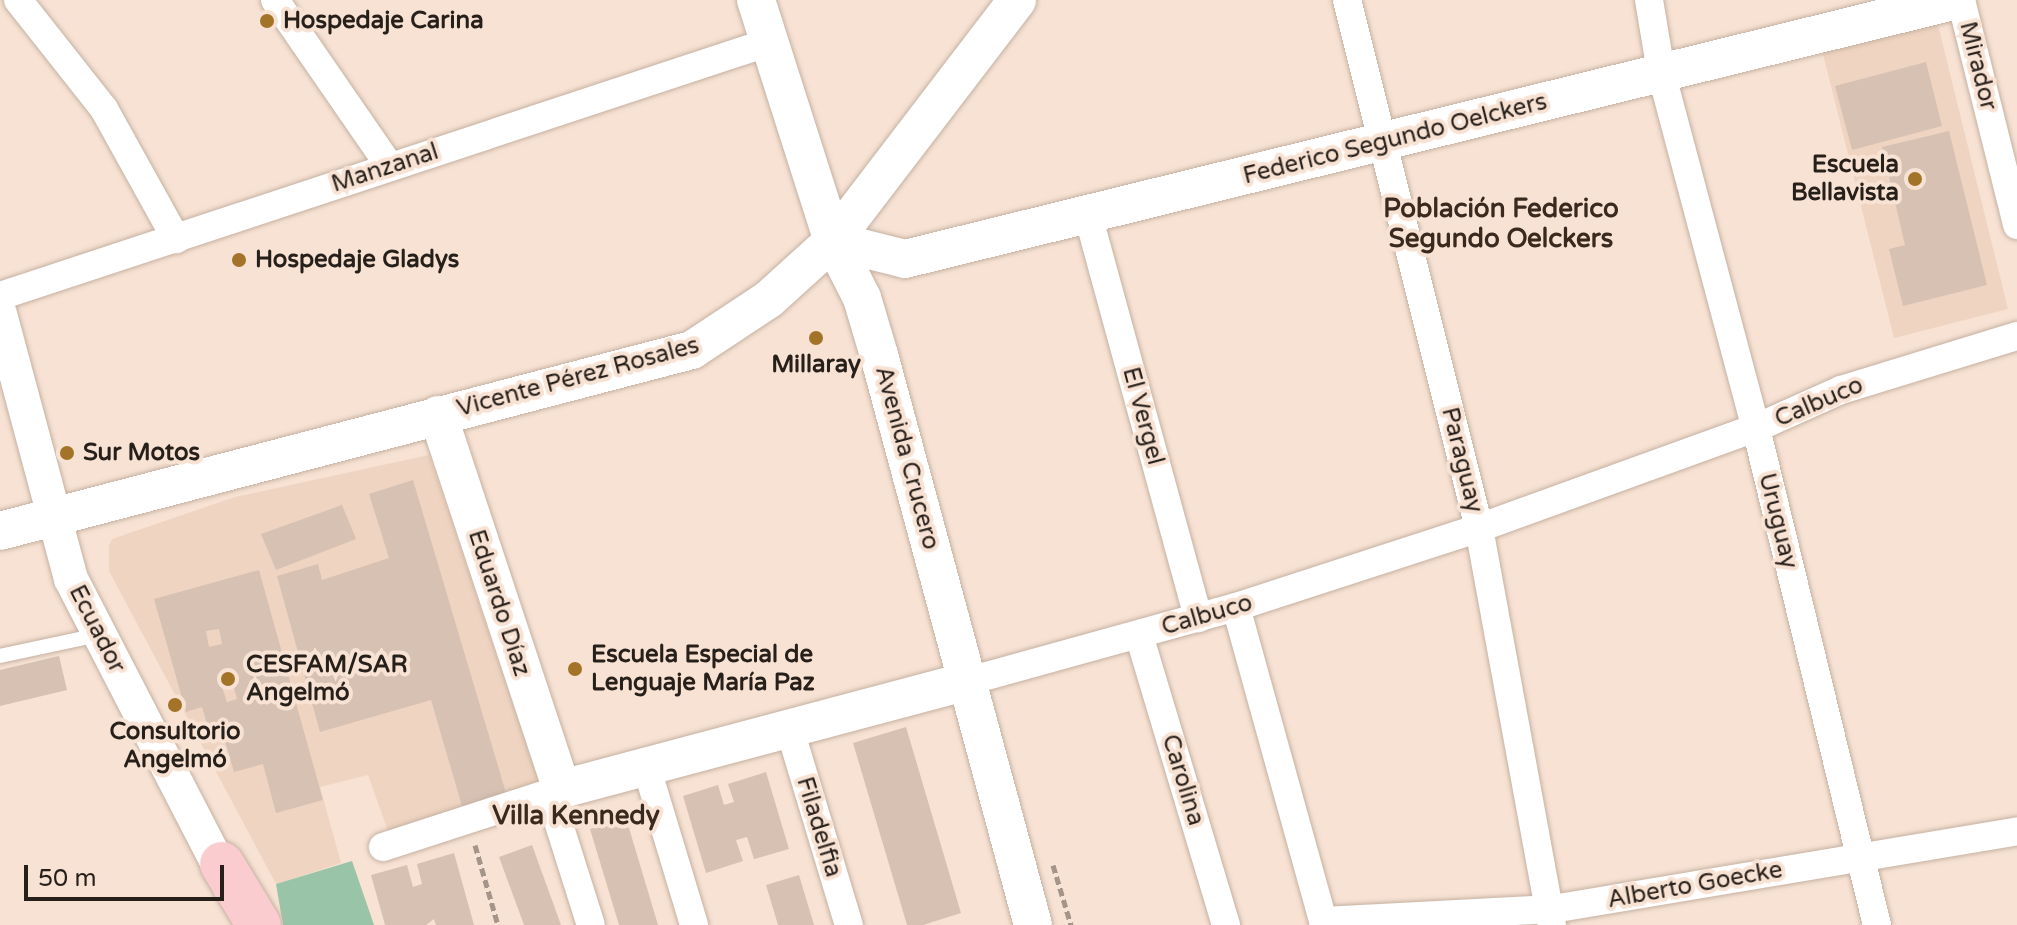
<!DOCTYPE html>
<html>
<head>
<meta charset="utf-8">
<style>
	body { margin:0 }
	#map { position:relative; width:2017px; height:925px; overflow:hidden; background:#f7e2d3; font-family:"Varela Round",sans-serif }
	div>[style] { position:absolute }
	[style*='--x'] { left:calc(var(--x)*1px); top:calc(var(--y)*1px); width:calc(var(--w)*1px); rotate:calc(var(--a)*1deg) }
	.built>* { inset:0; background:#efd4c1 }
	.green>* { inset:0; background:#9ac4a8 }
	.building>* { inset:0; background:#d6c1b3 }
	.path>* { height:5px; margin-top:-2.5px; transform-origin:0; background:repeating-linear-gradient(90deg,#a49489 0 8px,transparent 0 12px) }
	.roads { filter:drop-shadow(0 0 2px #c5b1a2) drop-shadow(0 0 2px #c5b1a2) }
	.service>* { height:14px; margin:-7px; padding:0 7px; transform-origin:7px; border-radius:7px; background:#fff }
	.minor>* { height:28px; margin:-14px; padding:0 14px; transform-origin:14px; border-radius:14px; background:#fff }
	.tertiary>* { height:34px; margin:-17px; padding:0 17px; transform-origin:17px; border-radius:17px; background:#fff }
	.secondary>* { height:38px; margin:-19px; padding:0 19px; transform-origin:19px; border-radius:19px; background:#fff }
	.trunk>* { height:44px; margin:-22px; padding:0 22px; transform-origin:22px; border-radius:22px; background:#faccd0 }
	.dots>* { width:22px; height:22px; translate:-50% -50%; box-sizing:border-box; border:4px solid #f7e2d3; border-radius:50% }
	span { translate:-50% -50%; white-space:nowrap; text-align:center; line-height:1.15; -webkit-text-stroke:8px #f7e2d3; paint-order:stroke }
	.poi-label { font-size:24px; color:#271f1a; font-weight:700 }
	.left { translate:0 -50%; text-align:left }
	.right { translate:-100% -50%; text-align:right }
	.street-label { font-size:24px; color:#271f1a }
	.neighbourhood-label { font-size:26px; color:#39291e; font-weight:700 }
	.scale { position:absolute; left:24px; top:865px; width:200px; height:36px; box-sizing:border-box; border:4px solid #271f1a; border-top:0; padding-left:10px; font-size:24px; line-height:28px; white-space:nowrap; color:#271f1a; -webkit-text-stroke:6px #f7e2d3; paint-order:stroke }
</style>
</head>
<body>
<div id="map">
	<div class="built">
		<div style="clip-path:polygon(1937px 21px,2008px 309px,1894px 338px,1822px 50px)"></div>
		<div style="clip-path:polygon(429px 455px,541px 789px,389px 834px,368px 775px,320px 787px,341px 863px,276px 884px,109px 571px,109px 546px,112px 539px,235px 497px)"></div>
	</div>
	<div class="green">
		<div style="clip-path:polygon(352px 861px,374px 925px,283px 925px,276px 884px)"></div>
	</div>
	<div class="building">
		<div style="clip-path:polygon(1926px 62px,1942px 126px,1852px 150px,1835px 86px)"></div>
		<div style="clip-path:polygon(1949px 131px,1987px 285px,1903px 306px,1889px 249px,1905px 245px,1882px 147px)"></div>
		<div style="clip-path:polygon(413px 480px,506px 793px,462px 806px,431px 700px,320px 732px,277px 576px,318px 564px,322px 580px,389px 558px,369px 494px)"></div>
		<div style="clip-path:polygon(342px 505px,356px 539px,276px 570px,261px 534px)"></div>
		<div style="clip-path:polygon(evenodd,259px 570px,323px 800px,276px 813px,263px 764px,234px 772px,224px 738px,212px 741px,202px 707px,186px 712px,154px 599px,259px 570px,219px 629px,222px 644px,209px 647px,206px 631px,219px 629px,259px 570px,231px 677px,237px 699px,227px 702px,220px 681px,231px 677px)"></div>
		<div style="clip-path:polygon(59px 656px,67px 690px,0 706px,0 670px)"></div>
		<div style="clip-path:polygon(906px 727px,961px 913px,923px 925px,907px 925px,853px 743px)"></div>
		<div style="clip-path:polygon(766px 772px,789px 849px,754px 859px,747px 837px,736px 840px,743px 861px,706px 873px,683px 796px,718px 785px,724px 805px,734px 802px,728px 784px)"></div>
		<div style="clip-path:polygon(626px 818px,658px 925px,619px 925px,590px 829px)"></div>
		<div style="clip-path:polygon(532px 845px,561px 925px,524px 925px,499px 857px)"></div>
		<div style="clip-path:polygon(454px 853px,474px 925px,436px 925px,434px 919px,426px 925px,385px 925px,371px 875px,407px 865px,413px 887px,422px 884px,417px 864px)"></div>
		<div style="clip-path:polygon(799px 875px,814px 925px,778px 925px,766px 885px)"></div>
	</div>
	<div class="path">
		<div style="--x:475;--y:845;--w:83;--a:74"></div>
		<div style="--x:1053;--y:865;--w:63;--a:73.3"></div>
	</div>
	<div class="roads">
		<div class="service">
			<div style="--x:0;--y:656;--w:100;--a:-12.1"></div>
		</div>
		<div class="minor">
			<div style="--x:18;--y:0;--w:139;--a:51.7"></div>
			<div style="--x:104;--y:109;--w:149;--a:61"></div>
			<div style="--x:275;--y:0;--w:203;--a:55.4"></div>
			<div style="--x:1347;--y:0;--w:544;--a:75.96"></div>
			<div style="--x:1479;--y:528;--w:404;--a:79.6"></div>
			<div style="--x:1649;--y:0;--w:73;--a:80.5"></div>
			<div style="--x:1661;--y:72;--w:368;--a:75.1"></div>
			<div style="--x:1756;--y:428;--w:512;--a:76.32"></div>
			<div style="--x:1961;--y:0;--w:232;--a:76"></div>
			<div style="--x:1088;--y:215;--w:418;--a:74.7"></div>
			<div style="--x:0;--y:296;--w:811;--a:-18.26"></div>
			<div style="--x:1236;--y:607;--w:330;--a:74.5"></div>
			<div style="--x:1139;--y:635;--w:303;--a:73.3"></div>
			<div style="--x:965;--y:682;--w:281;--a:-15.5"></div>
			<div style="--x:1236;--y:607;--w:256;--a:-18"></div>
			<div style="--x:1479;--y:528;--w:294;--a:-19.9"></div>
			<div style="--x:1756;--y:428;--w:93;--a:-24.1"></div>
			<div style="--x:1841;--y:390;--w:184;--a:-17.1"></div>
			<div style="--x:790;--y:730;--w:204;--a:73.2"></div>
			<div style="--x:647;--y:769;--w:163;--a:73.2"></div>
			<div style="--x:550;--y:796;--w:135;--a:72.4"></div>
			<div style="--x:383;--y:847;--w:188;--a:-18"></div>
			<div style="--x:1323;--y:921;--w:230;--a:-3"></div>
			<div style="--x:1553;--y:909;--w:471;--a:-9.5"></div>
		</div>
		<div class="tertiary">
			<div style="--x:0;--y:314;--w:274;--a:75"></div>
			<div style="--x:71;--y:579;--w:347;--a:62.7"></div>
		</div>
		<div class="secondary">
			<div style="--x:756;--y:0;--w:253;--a:72.3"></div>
			<div style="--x:833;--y:241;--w:64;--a:63"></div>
			<div style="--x:862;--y:298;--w:59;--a:73.4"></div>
			<div style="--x:879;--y:355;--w:590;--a:74.88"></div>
			<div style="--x:833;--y:241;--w:74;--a:14"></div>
			<div style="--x:905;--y:259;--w:1083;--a:-13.83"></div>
			<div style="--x:438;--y:415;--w:394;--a:71.7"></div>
			<div style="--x:562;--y:789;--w:417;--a:-14.9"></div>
			<div style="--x:0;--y:531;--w:715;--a:-14.66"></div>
			<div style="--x:692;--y:350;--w:92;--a:-33.5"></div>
			<div style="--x:769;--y:299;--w:86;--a:-42.2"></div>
			<div style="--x:833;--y:241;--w:303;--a:-52.6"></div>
		</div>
		<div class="trunk">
			<div style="--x:222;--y:864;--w:71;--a:58.8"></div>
		</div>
	</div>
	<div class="dots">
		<div style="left:267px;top:21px;background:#a37328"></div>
		<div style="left:1915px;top:179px;background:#a37328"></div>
		<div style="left:239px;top:260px;background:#a37328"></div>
		<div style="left:816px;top:338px;background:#a37328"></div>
		<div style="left:67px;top:453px;background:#a37328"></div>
		<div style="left:575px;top:669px;background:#a37328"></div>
		<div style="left:228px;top:679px;background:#a37328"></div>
		<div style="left:175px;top:705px;background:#a37328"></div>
	</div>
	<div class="poi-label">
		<span class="left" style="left:283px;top:21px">Hospedaje Carina</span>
		<span class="right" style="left:1899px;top:179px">Escuela<br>Bellavista</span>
		<span class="left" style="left:255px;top:260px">Hospedaje Gladys</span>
		<span style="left:816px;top:365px">Millaray</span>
		<span class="left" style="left:83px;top:453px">Sur Motos</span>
		<span class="left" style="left:591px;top:669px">Escuela Especial de<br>Lenguaje María Paz</span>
		<span class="left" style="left:246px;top:679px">CESFAM/SAR<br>Angelmó</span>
		<span style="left:175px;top:746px">Consultorio<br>Angelmó</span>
	</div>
	<div class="street-label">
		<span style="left:1978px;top:66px;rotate:76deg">Mirador</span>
		<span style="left:1395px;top:139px;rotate:-14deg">Federico Segundo Oelckers</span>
		<span style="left:385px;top:168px;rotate:-18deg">Manzanal</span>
		<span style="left:578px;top:377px;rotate:-15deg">Vicente Pérez Rosales</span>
		<span style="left:1819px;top:402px;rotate:-23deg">Calbuco</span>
		<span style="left:1143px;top:416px;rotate:75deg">El Vergel</span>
		<span style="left:907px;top:458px;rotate:75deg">Avenida Crucero</span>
		<span style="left:1462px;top:460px;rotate:76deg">Paraguay</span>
		<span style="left:1778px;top:521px;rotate:76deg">Uruguay</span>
		<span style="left:499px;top:603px;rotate:72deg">Eduardo Díaz</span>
		<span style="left:1207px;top:615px;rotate:-16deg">Calbuco</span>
		<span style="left:97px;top:629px;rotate:63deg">Ecuador</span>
		<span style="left:1183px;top:780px;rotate:73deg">Carolina</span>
		<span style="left:819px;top:827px;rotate:73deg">Filadelfia</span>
		<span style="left:1695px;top:885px;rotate:-10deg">Alberto Goecke</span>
	</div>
	<div class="neighbourhood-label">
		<span style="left:1501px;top:224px">Población Federico<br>Segundo Oelckers</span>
		<span style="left:576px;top:816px">Villa Kennedy</span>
	</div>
	<div class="scale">50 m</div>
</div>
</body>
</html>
